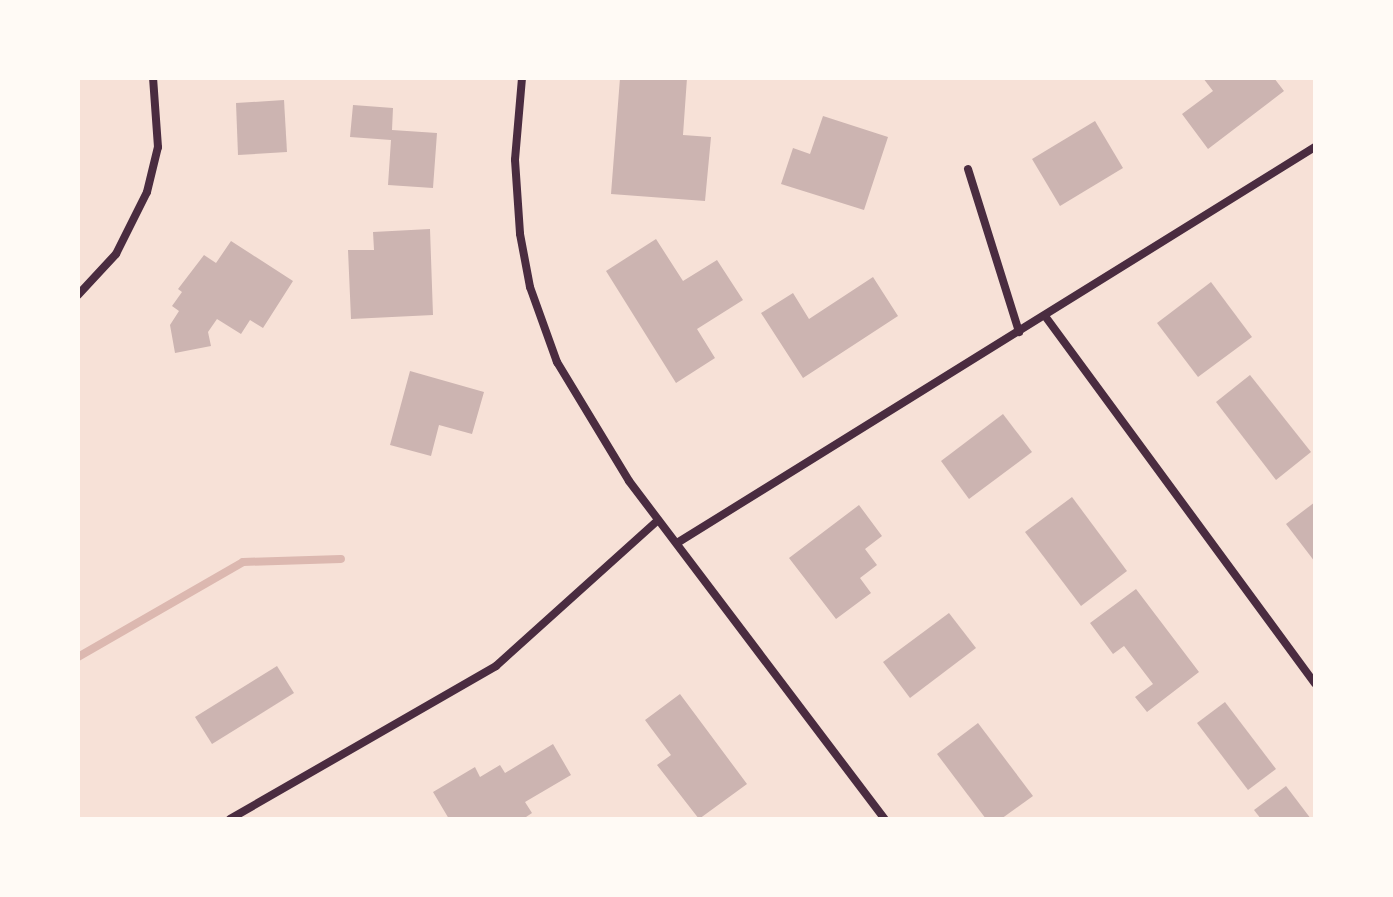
<!DOCTYPE html>
<html>
<head>
<meta charset="utf-8">
<style>
	body { margin:0 }
	#map { position:relative; width:1393px; height:897px; overflow:hidden; background:#f7e1d7; font-family:"Source Sans 3",sans-serif }
	div>[style] { position:absolute }
	[style*='--x'] { left:calc(var(--x)*1px); top:calc(var(--y)*1px); width:calc(var(--w)*1px); rotate:calc(var(--a)*1deg) }
	.stream>* { height:8px; margin:-4px; padding:0 4px; transform-origin:4px; border-radius:4px; background:#dcb8b0 }
	.building>* { inset:0; background:#ccb4b1 }
	.minor>* { height:8px; margin:-4px; padding:0 4px; transform-origin:4px; border-radius:4px; background:#4a2c40 }
	span { translate:-50% -50%; white-space:nowrap; text-align:center; line-height:1.15; -webkit-text-stroke:8px #fffaf5; paint-order:stroke }
	.frame { position:absolute; inset:0; border:80px solid #fffaf5; pointer-events:none }
</style>
</head>
<body>
<div id="map">
	<div class="stream">
		<div style="--x:78;--y:657;--w:190;--a:-29.9"></div>
		<div style="--x:243;--y:562;--w:98;--a:-1.8"></div>
	</div>
	<div class="building">
		<div style="clip-path:polygon(620px 78px,687px 78px,683px 135px,711px 137px,705px 201px,611px 194px)"></div>
		<div style="clip-path:polygon(1203px 78px,1274px 78px,1284px 91px,1208px 149px,1182px 114px,1213px 91px)"></div>
		<div style="clip-path:polygon(284px 100px,287px 152px,238px 155px,236px 103px)"></div>
		<div style="clip-path:polygon(353px 105px,393px 108px,392px 130px,437px 133px,433px 188px,388px 185px,391px 140px,350px 137px)"></div>
		<div style="clip-path:polygon(823px 116px,888px 137px,864px 210px,781px 184px,793px 148px,810px 154px)"></div>
		<div style="clip-path:polygon(1095px 121px,1123px 168px,1060px 206px,1032px 159px)"></div>
		<div style="clip-path:polygon(430px 229px,433px 315px,351px 319px,348px 250px,374px 250px,373px 232px)"></div>
		<div style="clip-path:polygon(656px 239px,683px 281px,717px 260px,743px 300px,697px 329px,715px 358px,676px 383px,606px 271px)"></div>
		<div style="clip-path:polygon(231px 241px,293px 281px,263px 328px,250px 320px,241px 334px,217px 319px,208px 332px,211px 346px,175px 353px,170px 325px,179px 311px,172px 306px,182px 292px,178px 289px,204px 255px,216px 263px)"></div>
		<div style="clip-path:polygon(873px 277px,898px 316px,803px 378px,761px 313px,793px 293px,809px 319px)"></div>
		<div style="clip-path:polygon(1211px 282px,1252px 337px,1198px 377px,1157px 323px)"></div>
		<div style="clip-path:polygon(410px 371px,484px 392px,472px 434px,439px 425px,431px 456px,390px 445px)"></div>
		<div style="clip-path:polygon(1250px 375px,1311px 452px,1276px 480px,1216px 402px)"></div>
		<div style="clip-path:polygon(1003px 414px,1032px 452px,969px 499px,941px 461px)"></div>
		<div style="clip-path:polygon(1072px 497px,1127px 571px,1081px 606px,1025px 532px)"></div>
		<div style="clip-path:polygon(1315px 502px,1315px 562px,1286px 524px)"></div>
		<div style="clip-path:polygon(859px 505px,882px 536px,865px 549px,877px 565px,860px 578px,871px 593px,836px 619px,789px 558px)"></div>
		<div style="clip-path:polygon(1136px 589px,1199px 672px,1147px 712px,1135px 697px,1153px 684px,1124px 646px,1113px 654px,1090px 623px)"></div>
		<div style="clip-path:polygon(949px 613px,976px 648px,910px 698px,883px 662px)"></div>
		<div style="clip-path:polygon(277px 666px,294px 693px,212px 744px,195px 717px)"></div>
		<div style="clip-path:polygon(680px 694px,747px 784px,699px 819px,657px 765px,671px 755px,645px 720px)"></div>
		<div style="clip-path:polygon(1225px 702px,1276px 769px,1248px 790px,1197px 723px)"></div>
		<div style="clip-path:polygon(978px 723px,1033px 796px,1001px 819px,986px 819px,937px 754px)"></div>
		<div style="clip-path:polygon(553px 744px,571px 775px,525px 802px,532px 813px,523px 819px,449px 819px,433px 792px,475px 767px,480px 777px,500px 765px,505px 773px)"></div>
		<div style="clip-path:polygon(1286px 786px,1311px 819px,1261px 819px,1254px 810px)"></div>
	</div>
	<div class="minor">
		<div style="--x:522;--y:78;--w:82;--a:94.9"></div>
		<div style="--x:515;--y:160;--w:74;--a:86.1"></div>
		<div style="--x:520;--y:234;--w:54;--a:79.3"></div>
		<div style="--x:530;--y:287;--w:80;--a:70.2"></div>
		<div style="--x:557;--y:362;--w:139;--a:58.8"></div>
		<div style="--x:629;--y:481;--w:424;--a:52.9"></div>
		<div style="--x:968;--y:169;--w:171;--a:72.6"></div>
		<div style="--x:78;--y:295;--w:56;--a:-47.2"></div>
		<div style="--x:116;--y:254;--w:69;--a:-63.4"></div>
		<div style="--x:147;--y:192;--w:46;--a:-76.3"></div>
		<div style="--x:158;--y:147;--w:69;--a:-94.1"></div>
		<div style="--x:1045;--y:316;--w:456;--a:53.7"></div>
		<div style="--x:677;--y:543;--w:751;--a:-31.83"></div>
		<div style="--x:230;--y:819;--w:307;--a:-29.9"></div>
		<div style="--x:496;--y:666;--w:218;--a:-42"></div>
	</div>
	<div class="frame"></div>
</div>
</body>
</html>
